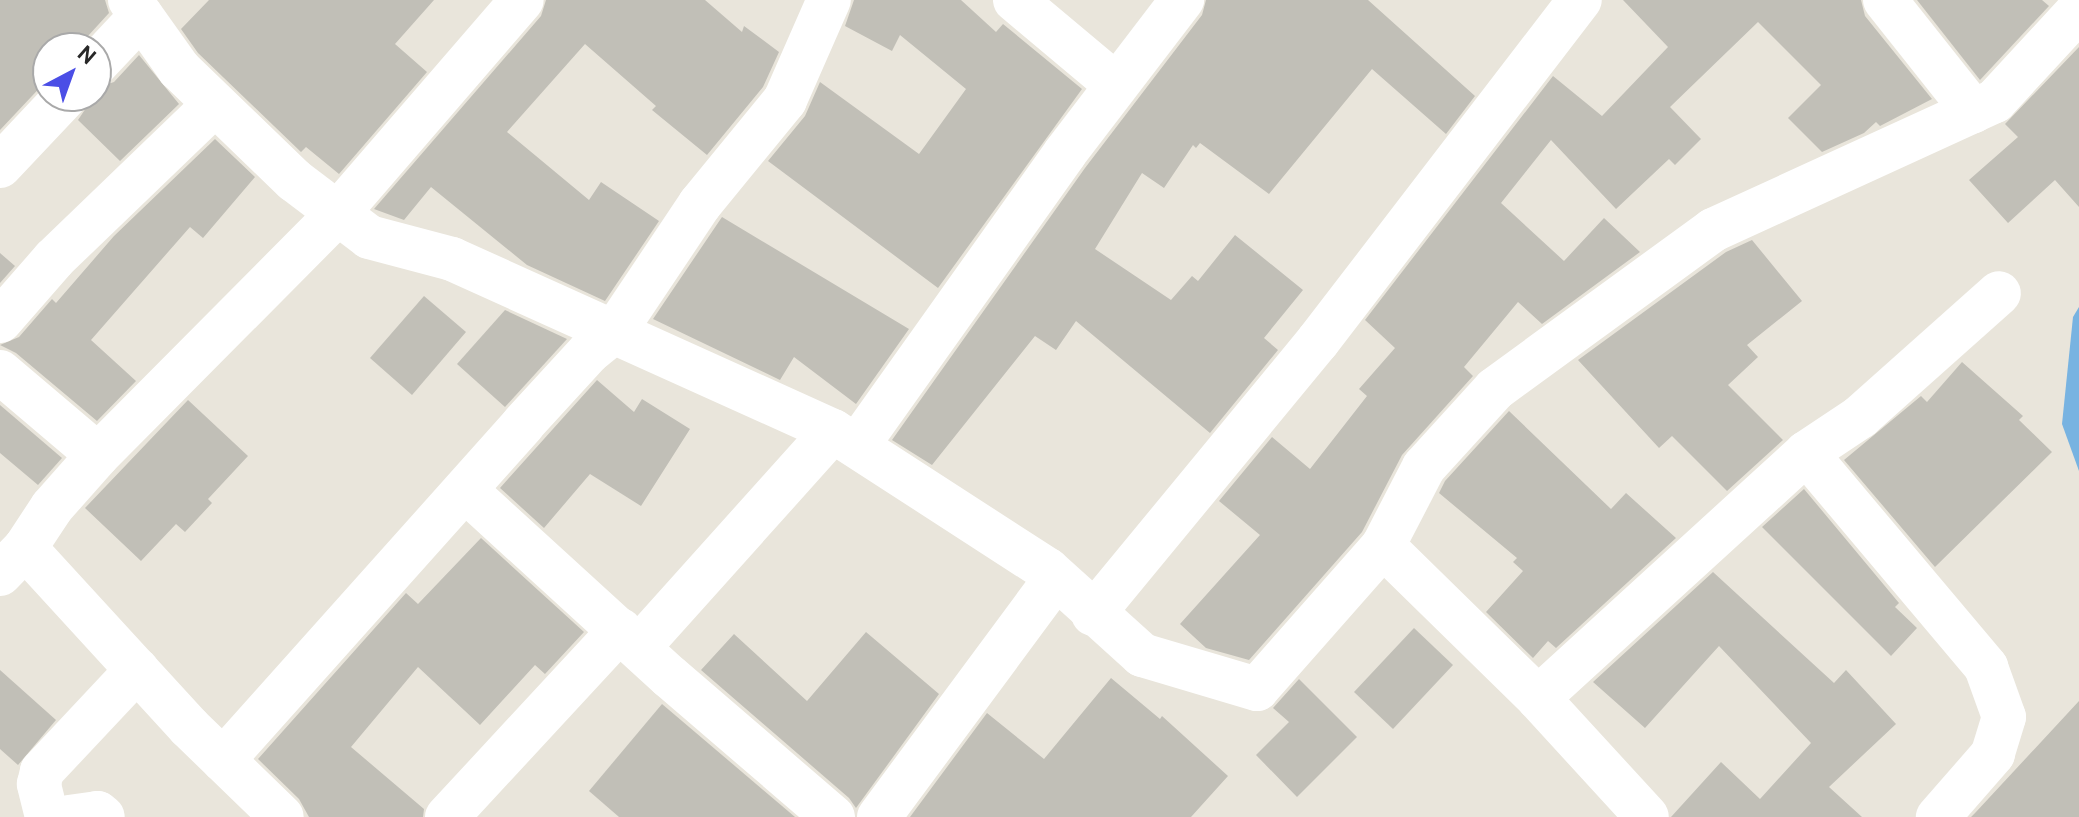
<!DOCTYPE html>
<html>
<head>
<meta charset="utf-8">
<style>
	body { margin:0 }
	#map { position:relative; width:2079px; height:817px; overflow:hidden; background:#e9e5db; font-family:Cabin,sans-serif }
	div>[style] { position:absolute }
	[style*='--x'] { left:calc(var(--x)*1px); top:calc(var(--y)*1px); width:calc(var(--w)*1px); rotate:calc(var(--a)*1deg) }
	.water>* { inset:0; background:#78b3e1 }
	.building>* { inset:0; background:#c1bfb7 }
	.minor>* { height:44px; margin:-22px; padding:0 22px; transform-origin:22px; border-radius:22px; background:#fff }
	span { translate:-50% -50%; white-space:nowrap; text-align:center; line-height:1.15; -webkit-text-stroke:6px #fff; paint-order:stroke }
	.north { position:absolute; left:32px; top:32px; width:80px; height:80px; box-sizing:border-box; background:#fff; border:2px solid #a9a9a9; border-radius:50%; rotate:41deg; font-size:22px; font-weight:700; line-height:32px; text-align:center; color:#282828 }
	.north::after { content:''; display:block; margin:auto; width:28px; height:36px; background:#4b4ee6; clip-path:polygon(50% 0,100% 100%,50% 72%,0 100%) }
</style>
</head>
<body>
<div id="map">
	<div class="water">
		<div style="clip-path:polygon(2079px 307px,2079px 471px,2062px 424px,2073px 317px)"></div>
	</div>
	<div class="building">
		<div style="clip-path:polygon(0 0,105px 0,109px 13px,77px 48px,48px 48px,48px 79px,0 130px)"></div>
		<div style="clip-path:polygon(209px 0,434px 0,395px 44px,427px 72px,339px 174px,306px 147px,301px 152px,198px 53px,181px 29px)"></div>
		<div style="clip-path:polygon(546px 0,705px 0,742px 32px,744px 26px,779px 52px,763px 87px,707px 155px,652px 110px,656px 106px,585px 44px,507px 132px,589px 200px,601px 182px,659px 221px,605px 301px,527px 265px,431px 187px,404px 220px,374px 209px,541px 16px)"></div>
		<div style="clip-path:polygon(854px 0,961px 0,996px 32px,1003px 24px,1082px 89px,938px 288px,768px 161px,805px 116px,820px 82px,919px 154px,966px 89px,900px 35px,892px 51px,845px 26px)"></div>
		<div style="clip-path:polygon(1206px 0,1368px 0,1475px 96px,1446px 134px,1372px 69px,1269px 194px,1200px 143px,1196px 148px,1193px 145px,1164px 188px,1142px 173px,1095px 249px,1171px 300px,1192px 276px,1198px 281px,1235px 235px,1303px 290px,1264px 338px,1278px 350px,1210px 433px,1076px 321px,1056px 350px,1035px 336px,932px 465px,892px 440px,1085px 168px,1202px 15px)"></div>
		<div style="clip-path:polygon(1623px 0,1861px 0,1865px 16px,1932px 99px,1880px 126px,1876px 122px,1864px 133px,1822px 152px,1788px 118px,1821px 85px,1758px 22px,1670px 107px,1701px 139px,1675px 165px,1669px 159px,1616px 209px,1551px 140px,1501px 203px,1564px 261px,1604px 218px,1640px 252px,1542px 324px,1518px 302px,1464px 367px,1473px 376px,1402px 455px,1362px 532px,1249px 660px,1206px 648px,1180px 624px,1260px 535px,1219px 501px,1272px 437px,1310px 469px,1367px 396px,1359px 389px,1395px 348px,1365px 320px,1553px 76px,1602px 116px,1668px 47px)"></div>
		<div style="clip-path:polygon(1917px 0,2042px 0,2049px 6px,1980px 80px)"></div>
		<div style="clip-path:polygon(2079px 47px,2079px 207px,2055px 180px,2008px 223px,1969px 180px,2018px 137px,2005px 124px)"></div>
		<div style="clip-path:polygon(139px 55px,179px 104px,120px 161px,78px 120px,90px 102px,90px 96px,96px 96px,96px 88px,114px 82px)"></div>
		<div style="clip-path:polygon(215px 139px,255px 177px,203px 238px,190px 227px,91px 340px,136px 381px,97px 421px,16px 353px,0 345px,19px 337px,52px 299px,56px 303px,114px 236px)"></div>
		<div style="clip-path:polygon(722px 217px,909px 329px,856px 404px,794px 357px,780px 380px,653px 319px)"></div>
		<div style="clip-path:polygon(1752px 240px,1802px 301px,1747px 345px,1758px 357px,1728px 385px,1783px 440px,1727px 491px,1672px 436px,1659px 448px,1578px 360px,1726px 252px)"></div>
		<div style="clip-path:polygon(0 253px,15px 266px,0 283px)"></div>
		<div style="clip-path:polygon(424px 296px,466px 332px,412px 395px,370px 358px)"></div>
		<div style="clip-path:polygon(505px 310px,567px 339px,505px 407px,457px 364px)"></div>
		<div style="clip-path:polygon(1962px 362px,2023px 416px,2019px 420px,2052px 452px,1935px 567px,1844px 460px,1921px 396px,1927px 402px)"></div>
		<div style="clip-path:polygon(597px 380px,634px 412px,642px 399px,690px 429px,641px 506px,590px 474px,544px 528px,500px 488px)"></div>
		<div style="clip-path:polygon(188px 400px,248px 456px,208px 499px,212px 503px,185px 532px,176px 524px,141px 561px,85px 508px)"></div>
		<div style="clip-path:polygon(0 405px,62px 458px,38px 485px,0 453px)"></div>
		<div style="clip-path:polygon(1509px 411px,1611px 509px,1626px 493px,1676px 538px,1556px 648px,1548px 641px,1533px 658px,1486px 612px,1523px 571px,1513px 562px,1517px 558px,1439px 493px,1445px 481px)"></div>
		<div style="clip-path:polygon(1804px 489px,1899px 603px,1895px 607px,1917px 628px,1891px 656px,1762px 527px)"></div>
		<div style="clip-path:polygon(481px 538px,584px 632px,545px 674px,535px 665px,480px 725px,418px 667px,351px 747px,424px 809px,423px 817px,309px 817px,299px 799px,258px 759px,406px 593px,418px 604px)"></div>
		<div style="clip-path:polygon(1713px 572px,1834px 683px,1846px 670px,1896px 724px,1829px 787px,1862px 817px,1671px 817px,1721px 762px,1760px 799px,1811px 743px,1719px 646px,1645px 728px,1593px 682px)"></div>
		<div style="clip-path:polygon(1414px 628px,1453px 665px,1393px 729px,1354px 692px)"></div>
		<div style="clip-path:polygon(866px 632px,939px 694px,856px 808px,849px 798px,701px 670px,734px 634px,807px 701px)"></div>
		<div style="clip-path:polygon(0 670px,56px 720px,18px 765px,0 749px)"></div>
		<div style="clip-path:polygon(1111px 678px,1160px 719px,1162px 716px,1228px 776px,1191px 817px,910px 817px,987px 713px,1044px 759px)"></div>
		<div style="clip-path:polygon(1299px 679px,1357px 737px,1297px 797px,1256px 755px,1289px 722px,1273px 708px)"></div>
		<div style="clip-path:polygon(2079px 701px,2079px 817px,1971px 817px,1976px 812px)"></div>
		<div style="clip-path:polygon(662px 704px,795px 817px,619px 817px,589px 791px)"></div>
	</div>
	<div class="minor">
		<div style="--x:130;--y:0;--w:85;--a:54.6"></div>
		<div style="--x:179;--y:69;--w:160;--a:44"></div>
		<div style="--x:294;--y:180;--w:94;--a:37.2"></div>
		<div style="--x:369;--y:237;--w:86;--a:14.8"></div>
		<div style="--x:452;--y:259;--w:418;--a:24.3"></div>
		<div style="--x:833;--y:431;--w:256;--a:32.9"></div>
		<div style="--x:1048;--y:570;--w:127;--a:42.1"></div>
		<div style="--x:1142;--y:655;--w:120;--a:16.5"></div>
		<div style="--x:1257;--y:689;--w:191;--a:-48.6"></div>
		<div style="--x:1383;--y:546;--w:217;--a:44.4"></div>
		<div style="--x:1538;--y:698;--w:161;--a:47.5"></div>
		<div style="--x:1015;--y:0;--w:131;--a:40"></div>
		<div style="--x:1885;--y:0;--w:142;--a:51.6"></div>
		<div style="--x:96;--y:64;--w:66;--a:-46.8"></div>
		<div style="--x:0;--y:166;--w:96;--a:-46.7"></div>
		<div style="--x:0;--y:321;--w:82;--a:-48.9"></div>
		<div style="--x:54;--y:259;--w:223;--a:-43.9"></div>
		<div style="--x:0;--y:372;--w:128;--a:40.3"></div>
		<div style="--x:857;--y:446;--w:359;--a:-54.6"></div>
		<div style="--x:1065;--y:153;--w:193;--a:-52.6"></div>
		<div style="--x:1806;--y:453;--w:280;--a:49.9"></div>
		<div style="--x:1986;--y:667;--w:53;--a:70.2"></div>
		<div style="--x:2004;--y:717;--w:39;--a:107"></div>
		<div style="--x:1993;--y:754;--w:84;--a:131.1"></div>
		<div style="--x:465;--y:490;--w:277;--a:42.4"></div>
		<div style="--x:670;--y:677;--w:215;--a:40.7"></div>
		<div style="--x:1383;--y:546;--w:89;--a:-62.6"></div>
		<div style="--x:1424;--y:467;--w:105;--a:-47.7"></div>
		<div style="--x:1495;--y:389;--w:270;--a:-36.1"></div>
		<div style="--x:1713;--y:230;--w:310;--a:-24.6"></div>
		<div style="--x:1995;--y:101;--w:124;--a:-47.3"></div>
		<div style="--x:25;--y:548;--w:243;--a:47.5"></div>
		<div style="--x:189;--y:727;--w:129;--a:44.1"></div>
		<div style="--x:0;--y:574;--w:36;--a:-46"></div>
		<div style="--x:25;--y:548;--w:49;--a:-56.6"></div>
		<div style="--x:52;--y:507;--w:69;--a:-48.5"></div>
		<div style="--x:98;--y:455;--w:341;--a:-45.2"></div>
		<div style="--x:338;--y:213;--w:281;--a:-49.2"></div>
		<div style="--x:1093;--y:614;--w:354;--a:-50.5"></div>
		<div style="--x:1318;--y:341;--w:430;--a:-52.5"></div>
		<div style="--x:639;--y:647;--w:290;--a:-48.1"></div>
		<div style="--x:1538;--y:698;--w:363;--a:-42.4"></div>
		<div style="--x:1806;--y:453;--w:65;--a:-33.7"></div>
		<div style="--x:1860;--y:417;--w:186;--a:-41.7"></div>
		<div style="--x:223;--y:760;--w:450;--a:-48.2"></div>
		<div style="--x:523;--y:424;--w:98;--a:-47.5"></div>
		<div style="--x:589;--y:352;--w:33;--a:-39"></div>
		<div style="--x:615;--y:331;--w:153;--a:-56.2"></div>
		<div style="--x:700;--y:204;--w:134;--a:-50.7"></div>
		<div style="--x:785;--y:100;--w:109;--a:-66.3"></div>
		<div style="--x:47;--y:817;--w:34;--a:-104"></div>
		<div style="--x:39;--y:784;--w:13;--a:-77"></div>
		<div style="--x:42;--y:771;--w:139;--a:-46.8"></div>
		<div style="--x:69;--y:817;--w:29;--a:-8"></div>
		<div style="--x:98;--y:813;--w:6;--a:39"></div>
		<div style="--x:447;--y:817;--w:255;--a:-47.2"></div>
		<div style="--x:879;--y:817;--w:297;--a:-53.5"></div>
	</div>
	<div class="north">N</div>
</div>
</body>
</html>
